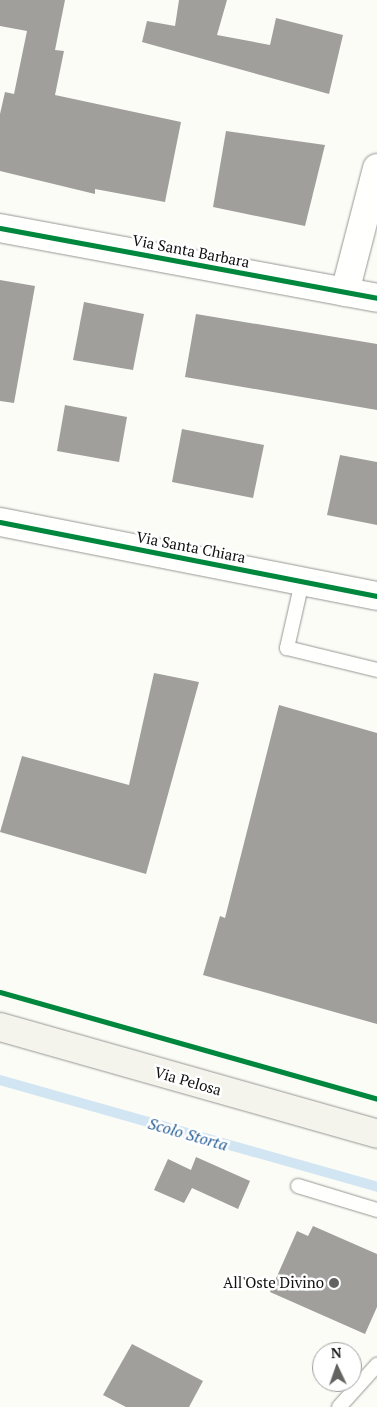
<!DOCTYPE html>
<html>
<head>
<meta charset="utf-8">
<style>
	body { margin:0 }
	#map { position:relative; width:377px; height:1407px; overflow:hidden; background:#fcfcf7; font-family:"PT Serif",serif }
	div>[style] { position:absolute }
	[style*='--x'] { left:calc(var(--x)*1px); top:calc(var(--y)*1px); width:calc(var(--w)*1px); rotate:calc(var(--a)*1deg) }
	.stream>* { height:10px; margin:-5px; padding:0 5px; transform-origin:5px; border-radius:5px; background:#d1e5f2 }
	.building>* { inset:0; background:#a09f9c }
	.roads { filter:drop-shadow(0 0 1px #969694) drop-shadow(0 0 1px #969694) }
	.lane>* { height:14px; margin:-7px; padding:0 7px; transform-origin:7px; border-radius:7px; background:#fffffe }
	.street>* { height:28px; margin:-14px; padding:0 14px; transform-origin:14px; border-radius:14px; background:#fffffe }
	.secondary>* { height:28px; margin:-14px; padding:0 14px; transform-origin:14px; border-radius:14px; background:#f4f4ed }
	.cycleway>* { height:5px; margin:-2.5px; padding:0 2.5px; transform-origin:2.5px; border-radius:2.5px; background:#00873e }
	.dots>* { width:14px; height:14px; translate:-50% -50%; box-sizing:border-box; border:2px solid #fff; border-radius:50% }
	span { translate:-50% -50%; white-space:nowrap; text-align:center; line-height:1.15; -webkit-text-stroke:5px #fff; paint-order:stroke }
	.street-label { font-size:15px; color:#101010 }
	.poi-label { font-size:15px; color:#101010 }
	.right { translate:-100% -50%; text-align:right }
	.water-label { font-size:16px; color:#275f95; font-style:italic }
	.north { position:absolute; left:312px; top:1342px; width:50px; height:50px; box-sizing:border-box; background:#fff; border:1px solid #9f9f9f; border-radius:50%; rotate:357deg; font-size:14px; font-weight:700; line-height:20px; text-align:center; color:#101010 }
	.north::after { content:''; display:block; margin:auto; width:18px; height:22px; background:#636361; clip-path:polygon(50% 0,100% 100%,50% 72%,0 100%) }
</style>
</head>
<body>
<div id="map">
	<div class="stream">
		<div style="--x:0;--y:1080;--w:392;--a:15.8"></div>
	</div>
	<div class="building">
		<div style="clip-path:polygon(0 0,65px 0,55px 50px,64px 51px,55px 95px,181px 122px,165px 202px,95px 189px,95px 194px,0 171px,0 114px,5px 92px,14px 94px,27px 31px,0 26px)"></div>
		<div style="clip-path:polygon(179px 0,227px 0,217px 35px,270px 45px,276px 18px,343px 35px,329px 94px,142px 42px,147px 21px,175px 26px)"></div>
		<div style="clip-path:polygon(226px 131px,325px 145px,305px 226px,213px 207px)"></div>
		<div style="clip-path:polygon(0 280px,35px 286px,14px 403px,0 401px)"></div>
		<div style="clip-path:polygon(84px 302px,144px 314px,133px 370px,73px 360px)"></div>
		<div style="clip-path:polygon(196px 314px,377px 344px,377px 410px,185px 377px)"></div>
		<div style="clip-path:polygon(65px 405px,127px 417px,119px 462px,57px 451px)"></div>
		<div style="clip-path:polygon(182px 429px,264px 445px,253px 498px,172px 482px)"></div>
		<div style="clip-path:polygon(340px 455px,377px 462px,377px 525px,327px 515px)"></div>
		<div style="clip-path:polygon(154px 673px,199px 682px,146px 874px,0 832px,22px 756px,129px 785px)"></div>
		<div style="clip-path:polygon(279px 705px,377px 733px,377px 1024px,203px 975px,220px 916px,225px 918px)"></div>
		<div style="clip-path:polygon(196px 1157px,250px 1181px,238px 1209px,192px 1188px,184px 1203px,154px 1190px,168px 1159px,191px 1170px)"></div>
		<div style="clip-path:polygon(313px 1226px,377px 1254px,377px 1307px,365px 1334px,270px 1292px,297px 1231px,308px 1236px)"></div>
		<div style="clip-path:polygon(132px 1344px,203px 1381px,189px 1407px,126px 1407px,103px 1395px)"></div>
	</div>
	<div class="roads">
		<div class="lane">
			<div style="--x:302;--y:582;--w:68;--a:102.8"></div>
			<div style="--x:287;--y:648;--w:93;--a:13.7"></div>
			<div style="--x:298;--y:1186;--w:83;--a:16.9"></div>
			<div style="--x:339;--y:1407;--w:57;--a:-47.9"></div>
		</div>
		<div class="street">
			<div style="--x:0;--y:228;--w:383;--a:10.5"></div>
			<div style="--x:345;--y:292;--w:128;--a:-75.5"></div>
			<div style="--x:0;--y:522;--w:384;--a:11.1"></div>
		</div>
		<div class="secondary">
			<div style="--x:0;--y:1027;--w:392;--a:15.8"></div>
		</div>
	</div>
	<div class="cycleway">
		<div style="--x:0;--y:228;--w:383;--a:10.5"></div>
		<div style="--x:0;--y:522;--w:384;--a:11.1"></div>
		<div style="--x:0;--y:992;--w:392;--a:15.8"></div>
	</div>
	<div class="dots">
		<div style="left:334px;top:1283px;background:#636361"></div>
	</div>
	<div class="street-label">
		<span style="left:191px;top:251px;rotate:11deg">Via Santa Barbara</span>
		<span style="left:191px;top:547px;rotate:11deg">Via Santa Chiara</span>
		<span style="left:188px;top:1081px;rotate:16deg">Via Pelosa</span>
	</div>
	<div class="poi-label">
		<span class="right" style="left:324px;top:1283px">All'Oste Divino</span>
	</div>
	<div class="water-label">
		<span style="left:188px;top:1134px;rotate:16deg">Scolo Storta</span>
	</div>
	<div class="north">N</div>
</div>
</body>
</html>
